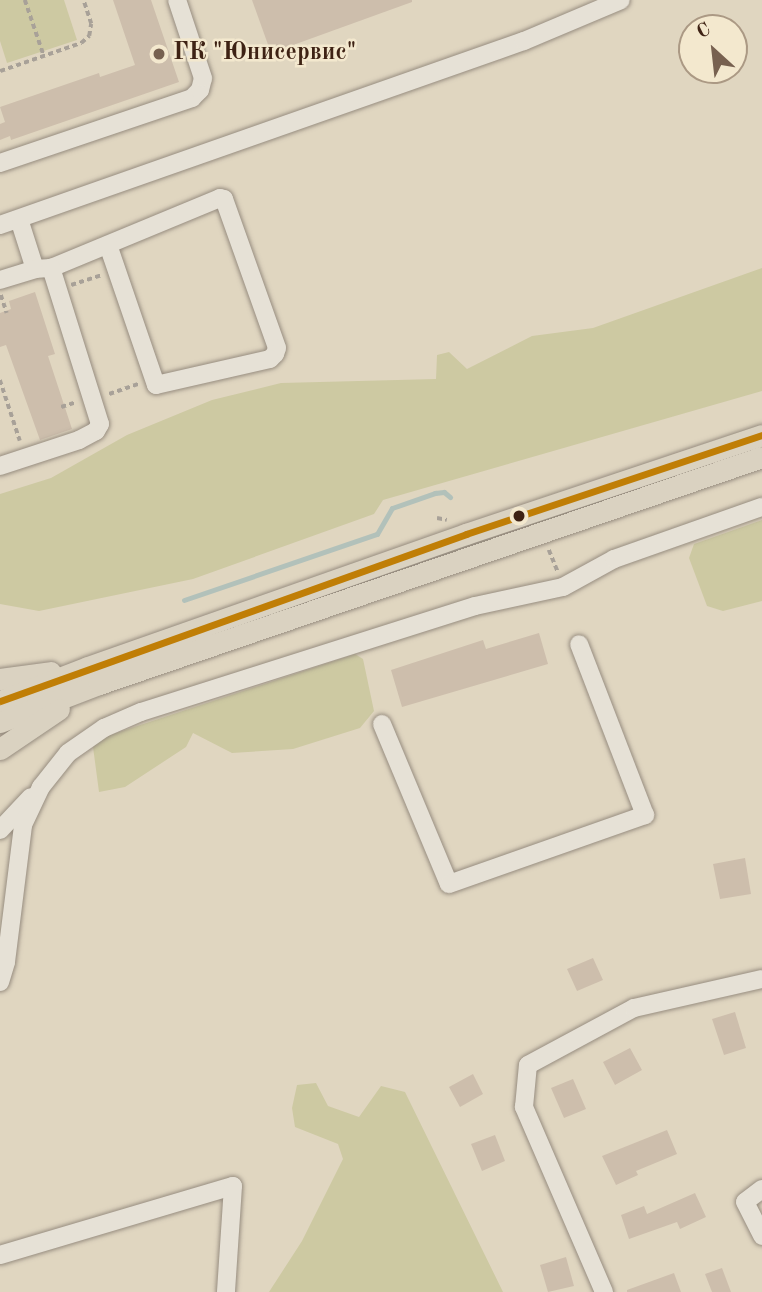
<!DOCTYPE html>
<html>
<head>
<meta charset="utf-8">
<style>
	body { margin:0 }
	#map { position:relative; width:762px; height:1292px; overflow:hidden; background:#e0d6c0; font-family:"Old Standard TT",serif }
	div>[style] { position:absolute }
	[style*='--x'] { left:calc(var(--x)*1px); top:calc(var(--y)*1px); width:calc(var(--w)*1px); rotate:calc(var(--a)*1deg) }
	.green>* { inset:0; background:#cdc9a2 }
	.stream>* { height:5px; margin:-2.5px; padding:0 2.5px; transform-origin:2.5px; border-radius:2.5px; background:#b2c1ba }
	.building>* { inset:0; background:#cdbeac }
	.path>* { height:3.5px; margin-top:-1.75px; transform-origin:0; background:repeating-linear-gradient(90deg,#a8a198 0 5px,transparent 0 8.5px) }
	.roads { filter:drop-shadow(0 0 2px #978d80) drop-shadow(0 0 2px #978d80) }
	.minor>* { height:18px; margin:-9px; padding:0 9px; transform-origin:9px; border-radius:9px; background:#e6e1d6 }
	.major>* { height:21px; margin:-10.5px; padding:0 10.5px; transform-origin:10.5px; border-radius:10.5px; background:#dad2c1 }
	.bus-1>* { height:7px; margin:-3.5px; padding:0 3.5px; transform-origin:3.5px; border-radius:3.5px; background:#c07e06 }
	.dots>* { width:19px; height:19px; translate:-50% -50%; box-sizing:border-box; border:4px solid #f3e8ce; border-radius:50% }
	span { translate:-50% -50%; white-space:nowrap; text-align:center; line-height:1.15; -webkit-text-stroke:5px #f3e8ce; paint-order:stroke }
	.poi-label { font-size:24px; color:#3e2214; font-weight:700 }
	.left { translate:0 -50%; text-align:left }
	.north { position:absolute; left:678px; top:14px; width:70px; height:70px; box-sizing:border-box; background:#f3e8ce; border:2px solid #ab9984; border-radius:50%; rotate:333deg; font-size:19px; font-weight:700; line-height:28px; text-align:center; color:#3e2214 }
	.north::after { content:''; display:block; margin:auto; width:24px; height:32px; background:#776150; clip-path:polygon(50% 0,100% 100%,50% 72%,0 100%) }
</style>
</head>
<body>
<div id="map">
	<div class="green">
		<div style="clip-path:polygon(0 0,64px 0,77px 40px,7px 63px,0 41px)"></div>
		<div style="clip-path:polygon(762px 268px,762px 391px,383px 500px,374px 514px,193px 579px,39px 611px,0 604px,0 494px,51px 478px,127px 435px,212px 400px,281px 383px,436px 379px,437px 355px,449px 352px,467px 369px,532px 336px,593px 328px)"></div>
		<div style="clip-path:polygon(762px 520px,762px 601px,723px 611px,707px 606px,689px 558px,694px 544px)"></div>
		<div style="clip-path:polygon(355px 654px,363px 659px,374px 711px,360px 728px,293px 749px,232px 753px,193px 733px,186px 747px,125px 787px,99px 792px,93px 747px,107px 736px)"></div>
		<div style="clip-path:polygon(316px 1083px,328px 1106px,359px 1117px,381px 1086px,405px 1092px,503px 1292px,269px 1292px,302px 1241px,343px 1159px,338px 1144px,295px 1127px,292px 1108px,297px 1085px)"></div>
	</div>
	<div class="stream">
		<div style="--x:184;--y:600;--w:204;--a:-18.9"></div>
		<div style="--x:377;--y:534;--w:30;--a:-60"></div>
		<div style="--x:392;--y:508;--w:46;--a:-19.2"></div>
		<div style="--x:435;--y:493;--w:9;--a:-6"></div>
		<div style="--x:444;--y:492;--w:8;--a:40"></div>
	</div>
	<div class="building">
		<div style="clip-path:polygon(113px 0,151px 0,179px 82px,11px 140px,10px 136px,0 140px,0 124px,5px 122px,0 107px,99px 73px,100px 77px,135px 65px)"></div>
		<div style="clip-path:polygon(252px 0,412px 0,412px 2px,271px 53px)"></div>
		<div style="clip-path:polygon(35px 292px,55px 354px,48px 356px,72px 429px,40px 440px,6px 345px,0 347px,0 313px,11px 309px,9px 301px)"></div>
		<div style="clip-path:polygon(539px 633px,548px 664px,402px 707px,391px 670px,483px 640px,486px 649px)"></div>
		<div style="clip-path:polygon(745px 858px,751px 894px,720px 899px,713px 864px)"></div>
		<div style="clip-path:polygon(593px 958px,603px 980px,577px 991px,567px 969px)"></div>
		<div style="clip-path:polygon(735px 1012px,746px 1048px,724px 1055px,712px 1019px)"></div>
		<div style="clip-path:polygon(630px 1048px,642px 1070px,615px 1085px,603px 1062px)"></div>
		<div style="clip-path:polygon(473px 1074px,483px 1094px,460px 1107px,449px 1087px)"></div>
		<div style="clip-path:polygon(573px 1079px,586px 1109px,564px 1118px,551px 1088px)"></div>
		<div style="clip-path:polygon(667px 1130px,677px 1154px,636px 1171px,638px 1175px,616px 1185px,602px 1156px)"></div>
		<div style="clip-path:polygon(495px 1135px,505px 1161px,482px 1171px,471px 1144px)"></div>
		<div style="clip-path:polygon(695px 1193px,706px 1217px,680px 1229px,677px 1222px,629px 1239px,621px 1215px,644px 1206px,647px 1214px)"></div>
		<div style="clip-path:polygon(566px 1257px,574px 1286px,548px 1292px,540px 1265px)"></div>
		<div style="clip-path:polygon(722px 1268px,731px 1292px,712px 1292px,705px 1274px)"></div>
		<div style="clip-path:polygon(674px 1273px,681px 1292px,627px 1292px,627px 1290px)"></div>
	</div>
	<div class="path">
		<div style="--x:25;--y:0;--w:59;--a:71.3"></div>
		<div style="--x:0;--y:71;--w:86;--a:-19.1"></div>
		<div style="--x:81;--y:43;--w:11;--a:-41"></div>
		<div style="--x:89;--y:36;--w:12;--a:-81"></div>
		<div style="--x:91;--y:24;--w:25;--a:-108"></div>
		<div style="--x:71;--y:285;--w:32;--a:-18"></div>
		<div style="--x:1;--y:295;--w:19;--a:72"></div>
		<div style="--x:0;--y:380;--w:64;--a:71.8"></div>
		<div style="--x:109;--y:394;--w:31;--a:-19"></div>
		<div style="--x:61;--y:407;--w:16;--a:-18"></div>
		<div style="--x:437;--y:518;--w:10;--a:11"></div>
		<div style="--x:549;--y:550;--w:24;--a:68"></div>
	</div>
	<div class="roads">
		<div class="minor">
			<div style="--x:0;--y:163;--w:203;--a:-18.7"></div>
			<div style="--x:192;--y:98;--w:11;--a:-45"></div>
			<div style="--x:200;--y:90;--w:12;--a:-76"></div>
			<div style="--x:203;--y:78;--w:82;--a:-108.4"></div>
			<div style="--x:19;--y:219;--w:52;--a:72.3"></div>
			<div style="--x:0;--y:225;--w:555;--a:-19.35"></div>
			<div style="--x:524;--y:41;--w:105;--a:-22.9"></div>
			<div style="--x:0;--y:280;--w:37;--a:-17"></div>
			<div style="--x:35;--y:269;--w:16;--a:-4"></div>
			<div style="--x:51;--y:268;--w:183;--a:-22.5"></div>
			<div style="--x:220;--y:198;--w:4;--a:14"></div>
			<div style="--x:224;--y:199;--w:158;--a:70.4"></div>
			<div style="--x:277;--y:348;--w:6;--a:108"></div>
			<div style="--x:275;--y:354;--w:7;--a:135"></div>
			<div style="--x:270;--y:359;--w:117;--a:167.2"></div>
			<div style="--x:156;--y:385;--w:148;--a:-108.9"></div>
			<div style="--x:0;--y:466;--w:83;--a:-18.2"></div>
			<div style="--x:79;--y:440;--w:19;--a:-28"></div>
			<div style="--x:96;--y:431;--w:8;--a:-60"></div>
			<div style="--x:100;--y:424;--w:164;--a:-107.4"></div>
			<div style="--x:382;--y:724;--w:173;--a:67.3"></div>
			<div style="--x:449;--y:884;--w:208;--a:-19.4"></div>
			<div style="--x:645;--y:815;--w:183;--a:-111.1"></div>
			<div style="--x:0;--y:830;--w:45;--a:-46.8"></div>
			<div style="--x:0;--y:982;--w:21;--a:-73"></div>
			<div style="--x:6;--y:962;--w:138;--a:-82.9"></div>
			<div style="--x:23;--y:825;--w:42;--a:-64.7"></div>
			<div style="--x:41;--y:787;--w:43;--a:-51.5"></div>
			<div style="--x:68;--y:753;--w:44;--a:-34.8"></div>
			<div style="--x:104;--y:728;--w:40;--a:-23.4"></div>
			<div style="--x:141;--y:712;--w:350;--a:-17.6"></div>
			<div style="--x:475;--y:606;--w:90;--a:-12.2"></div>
			<div style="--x:563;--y:587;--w:58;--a:-28.8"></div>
			<div style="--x:614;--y:559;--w:157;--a:-19.4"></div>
			<div style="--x:762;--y:1189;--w:21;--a:143"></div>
			<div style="--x:745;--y:1202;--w:38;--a:63"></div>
			<div style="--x:0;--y:1255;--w:243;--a:-16.5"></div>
			<div style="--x:233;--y:1186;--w:106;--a:93.8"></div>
			<div style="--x:604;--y:1292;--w:202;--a:-113.4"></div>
			<div style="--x:524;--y:1107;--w:42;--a:-84.6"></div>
			<div style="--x:528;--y:1065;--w:120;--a:-28.3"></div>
			<div style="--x:634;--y:1008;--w:131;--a:-12.8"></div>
		</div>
		<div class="major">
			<div style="--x:0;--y:679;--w:51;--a:-7.8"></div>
			<div style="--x:0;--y:701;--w:94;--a:-21.1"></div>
			<div style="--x:88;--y:667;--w:401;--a:-19.4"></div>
			<div style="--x:466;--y:534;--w:312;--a:-18.5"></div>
			<div style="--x:0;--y:722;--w:106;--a:-21"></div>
			<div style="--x:99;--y:684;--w:701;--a:-18.9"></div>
			<div style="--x:0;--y:749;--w:71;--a:-34.1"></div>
		</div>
	</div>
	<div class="bus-1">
		<div style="--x:0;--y:701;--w:495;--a:-19.7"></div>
		<div style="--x:466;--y:534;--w:312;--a:-18.5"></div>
	</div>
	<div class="dots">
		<div style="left:159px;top:54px;background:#776150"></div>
		<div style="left:519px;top:516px;background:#3e2214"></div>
	</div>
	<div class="poi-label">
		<span class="left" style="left:173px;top:54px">ГК "Юнисервис"</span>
	</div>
	<div class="north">С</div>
</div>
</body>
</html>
